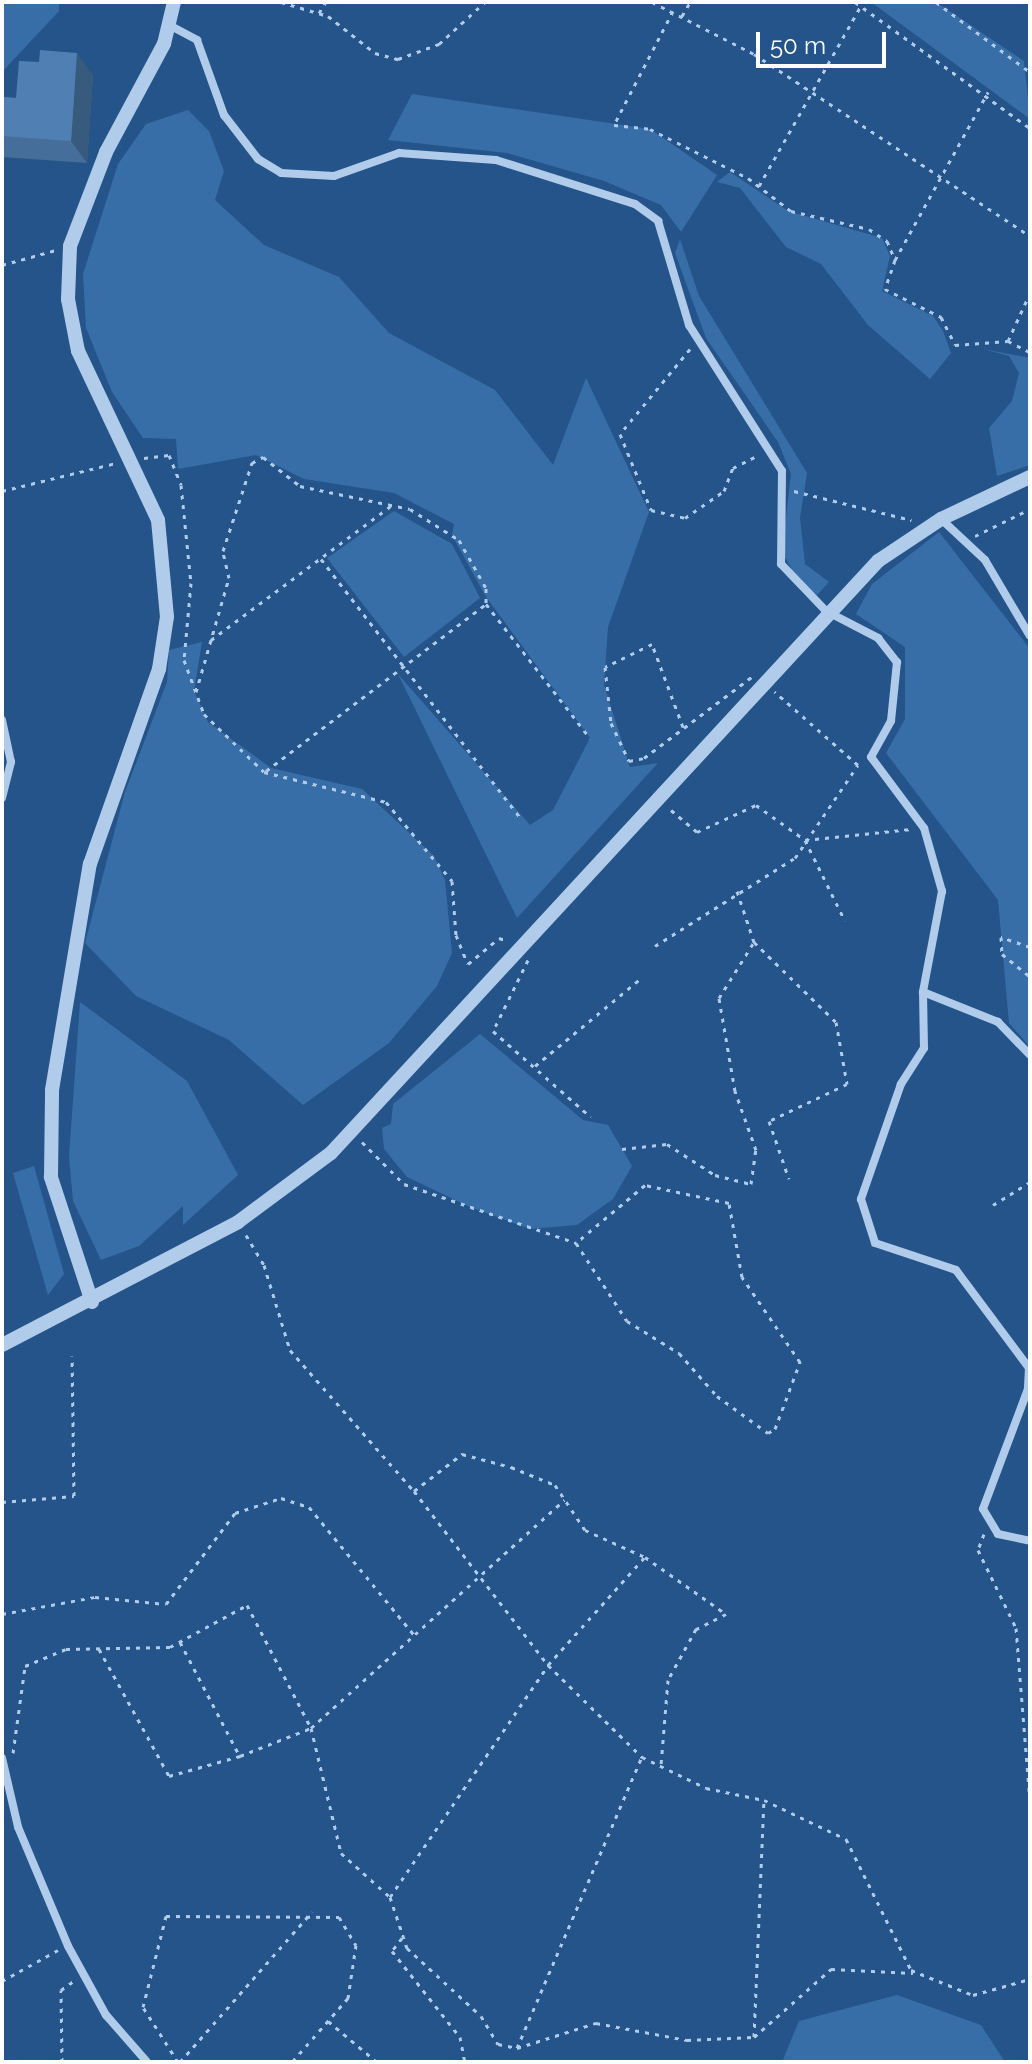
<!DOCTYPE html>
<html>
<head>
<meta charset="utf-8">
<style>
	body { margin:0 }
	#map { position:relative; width:1032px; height:2064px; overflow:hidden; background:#24548a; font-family:Raleway,sans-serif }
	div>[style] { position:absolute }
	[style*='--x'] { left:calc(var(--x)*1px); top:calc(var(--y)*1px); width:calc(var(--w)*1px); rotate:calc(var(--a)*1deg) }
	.green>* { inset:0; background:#386ea7 }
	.path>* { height:3px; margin-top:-1.5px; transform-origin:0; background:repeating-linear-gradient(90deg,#b1ccea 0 4px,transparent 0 10px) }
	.minor>* { height:8px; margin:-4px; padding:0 4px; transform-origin:4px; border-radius:4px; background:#b1ccea }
	.tertiary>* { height:14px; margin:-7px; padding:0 7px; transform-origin:7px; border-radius:7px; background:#b1ccea }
	.wall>* { inset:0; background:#456e9a }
	.shaded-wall>* { inset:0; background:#385a7d }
	.building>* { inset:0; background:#5080b3 }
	span { translate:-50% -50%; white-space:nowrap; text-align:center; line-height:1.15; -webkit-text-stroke:8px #24548a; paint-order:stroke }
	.frame { position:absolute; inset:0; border:4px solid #fff; pointer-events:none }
	.scale { position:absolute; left:756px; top:32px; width:130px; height:36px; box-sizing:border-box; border:4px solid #fff; border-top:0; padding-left:10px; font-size:24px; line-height:28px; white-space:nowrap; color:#fff; -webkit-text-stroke:6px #24548a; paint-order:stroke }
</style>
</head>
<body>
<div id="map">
	<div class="green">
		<div style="clip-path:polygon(2px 2px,59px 2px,59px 11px,2px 72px)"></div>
		<div style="clip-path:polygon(871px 2px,936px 2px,1024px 61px,1030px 119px)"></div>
		<div style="clip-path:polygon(412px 94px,650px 129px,717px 175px,681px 232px,661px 205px,604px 181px,507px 153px,388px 140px)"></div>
		<div style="clip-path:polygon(188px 110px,209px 131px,224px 171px,215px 200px,264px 245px,339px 277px,389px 333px,495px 390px,553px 465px,586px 378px,649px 512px,608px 627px,604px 685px,630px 767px,658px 763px,517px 918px,398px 674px,530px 825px,553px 810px,590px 738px,486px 597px,452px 535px,454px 524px,394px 493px,304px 479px,256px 455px,178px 469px,176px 439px,143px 438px,112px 392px,86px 328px,83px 274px,118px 164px,146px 124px)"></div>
		<div style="clip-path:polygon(730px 172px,788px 211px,882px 238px,890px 256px,882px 291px,933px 316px,943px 331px,951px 353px,930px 379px,868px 325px,821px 264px,786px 247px,740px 188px,717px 182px)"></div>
		<div style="clip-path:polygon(680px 239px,699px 296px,807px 473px,800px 518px,805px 564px,829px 582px,817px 595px,796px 577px,782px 552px,791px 474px,778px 442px,706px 338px,675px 253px)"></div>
		<div style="clip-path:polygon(983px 349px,1030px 358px,1030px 465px,997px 476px,989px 428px,1012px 401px,1019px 373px,1009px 356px)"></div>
		<div style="clip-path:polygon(394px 511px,452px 544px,480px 598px,404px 657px,327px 558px)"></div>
		<div style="clip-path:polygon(939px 532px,1030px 649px,1030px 1047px,1009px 1023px,998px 900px,886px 753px,905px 719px,905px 647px,856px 614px,872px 584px)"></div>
		<div style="clip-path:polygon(202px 642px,194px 691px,208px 722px,271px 768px,362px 789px,434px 856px,445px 880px,452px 953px,437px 986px,389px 1043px,303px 1105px,229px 1040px,136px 996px,85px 943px,125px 792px,167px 682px,169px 650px)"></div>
		<div style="clip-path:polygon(80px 1002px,187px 1081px,238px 1175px,183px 1225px,183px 1206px,139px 1246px,101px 1260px,73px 1201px,69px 1157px)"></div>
		<div style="clip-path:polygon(480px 1034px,583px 1120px,608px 1125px,632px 1166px,613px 1199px,577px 1225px,530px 1229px,470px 1207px,407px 1177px,384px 1149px,382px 1128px,391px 1124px,393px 1104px)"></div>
		<div style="clip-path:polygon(34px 1166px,64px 1274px,48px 1295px,13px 1173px)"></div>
		<div style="clip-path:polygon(897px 1995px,981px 2025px,1005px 2062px,782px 2062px,799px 2021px)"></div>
	</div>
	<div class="path">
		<div style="--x:281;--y:2;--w:49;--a:16.6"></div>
		<div style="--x:328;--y:16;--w:60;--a:38.2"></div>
		<div style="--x:375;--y:53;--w:24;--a:15"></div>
		<div style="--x:398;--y:59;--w:44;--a:-20.1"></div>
		<div style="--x:439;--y:44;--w:62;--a:-42.4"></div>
		<div style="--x:652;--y:2;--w:114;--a:27"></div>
		<div style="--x:754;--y:54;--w:331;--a:33.4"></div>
		<div style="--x:855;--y:2;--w:216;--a:35.8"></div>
		<div style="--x:936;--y:2;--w:117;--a:36.7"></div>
		<div style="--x:673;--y:11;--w:128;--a:117.4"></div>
		<div style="--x:614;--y:125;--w:36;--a:6"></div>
		<div style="--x:650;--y:129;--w:110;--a:26.6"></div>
		<div style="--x:748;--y:178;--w:54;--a:37.5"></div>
		<div style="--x:791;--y:211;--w:80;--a:13"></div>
		<div style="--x:869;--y:229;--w:22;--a:34"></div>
		<div style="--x:887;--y:241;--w:21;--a:67"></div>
		<div style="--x:895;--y:260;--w:31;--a:109"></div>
		<div style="--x:885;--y:289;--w:63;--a:26.6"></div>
		<div style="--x:941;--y:317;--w:31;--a:63"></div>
		<div style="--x:955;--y:345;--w:53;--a:-4.3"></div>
		<div style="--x:1008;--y:341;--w:25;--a:27"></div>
		<div style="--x:319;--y:13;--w:13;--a:-58"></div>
		<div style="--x:682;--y:16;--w:16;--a:-60"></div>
		<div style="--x:759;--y:186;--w:207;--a:-60.5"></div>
		<div style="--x:895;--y:260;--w:192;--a:-61"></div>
		<div style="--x:2;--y:265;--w:56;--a:-15.5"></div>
		<div style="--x:1008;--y:341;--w:53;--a:-65.4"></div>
		<div style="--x:690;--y:349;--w:110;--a:129.5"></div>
		<div style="--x:620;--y:434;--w:82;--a:67.8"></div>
		<div style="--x:651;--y:510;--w:35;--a:13"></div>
		<div style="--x:685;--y:518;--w:47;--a:-34.7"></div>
		<div style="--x:724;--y:491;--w:25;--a:-69"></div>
		<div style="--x:733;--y:468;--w:29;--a:-27"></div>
		<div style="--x:144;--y:458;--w:25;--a:-7"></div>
		<div style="--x:169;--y:455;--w:32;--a:68"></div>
		<div style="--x:181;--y:485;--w:99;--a:84.2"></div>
		<div style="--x:191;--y:583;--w:77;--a:95.2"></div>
		<div style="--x:184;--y:660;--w:58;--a:69.7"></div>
		<div style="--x:204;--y:714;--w:83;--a:44"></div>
		<div style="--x:264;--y:772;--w:126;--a:13.8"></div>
		<div style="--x:386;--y:802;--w:103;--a:50.1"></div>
		<div style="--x:452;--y:881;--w:54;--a:85.8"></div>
		<div style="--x:456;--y:935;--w:31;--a:68"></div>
		<div style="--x:468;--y:964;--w:40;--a:-40"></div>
		<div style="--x:499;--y:938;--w:9;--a:18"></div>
		<div style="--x:2;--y:491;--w:117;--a:-13.8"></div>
		<div style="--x:794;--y:491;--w:121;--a:13.9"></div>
		<div style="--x:975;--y:536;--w:61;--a:-26.1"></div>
		<div style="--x:321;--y:559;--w:329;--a:52.4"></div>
		<div style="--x:211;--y:640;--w:224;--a:-36.7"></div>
		<div style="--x:196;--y:692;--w:119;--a:-73.9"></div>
		<div style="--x:229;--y:578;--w:28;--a:-103"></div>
		<div style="--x:223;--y:551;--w:93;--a:-71.8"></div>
		<div style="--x:252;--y:463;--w:13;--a:-29"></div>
		<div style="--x:263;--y:457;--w:47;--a:38.1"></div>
		<div style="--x:300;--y:486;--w:112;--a:11.8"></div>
		<div style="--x:410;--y:509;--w:58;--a:32.3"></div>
		<div style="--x:459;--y:540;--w:55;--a:60.6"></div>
		<div style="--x:486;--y:588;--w:16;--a:90"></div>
		<div style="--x:486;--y:604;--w:170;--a:52.2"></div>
		<div style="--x:683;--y:727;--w:89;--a:-110.5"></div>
		<div style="--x:652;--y:644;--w:52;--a:153.9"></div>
		<div style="--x:605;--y:667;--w:56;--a:83.9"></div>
		<div style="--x:611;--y:723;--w:42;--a:64.7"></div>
		<div style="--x:629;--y:761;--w:15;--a:-11"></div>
		<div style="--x:644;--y:758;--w:138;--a:-37"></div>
		<div style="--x:266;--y:771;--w:276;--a:-37.2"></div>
		<div style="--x:671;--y:810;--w:34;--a:40"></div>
		<div style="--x:697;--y:832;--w:65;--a:-24.6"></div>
		<div style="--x:756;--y:805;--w:60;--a:35.5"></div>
		<div style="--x:805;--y:840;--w:107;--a:-5.9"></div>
		<div style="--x:805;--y:840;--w:90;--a:63.7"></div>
		<div style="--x:737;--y:891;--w:54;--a:71.6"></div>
		<div style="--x:754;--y:942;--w:115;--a:44.3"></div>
		<div style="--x:836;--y:1022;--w:63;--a:79.9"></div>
		<div style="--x:847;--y:1084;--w:86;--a:154.6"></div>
		<div style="--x:769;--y:1121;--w:61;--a:71"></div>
		<div style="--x:655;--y:946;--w:165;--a:-32.2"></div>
		<div style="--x:795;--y:858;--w:112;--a:-55.9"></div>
		<div style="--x:858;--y:765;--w:111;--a:-138.7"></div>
		<div style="--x:1030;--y:947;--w:31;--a:-161"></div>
		<div style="--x:1001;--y:937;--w:17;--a:87"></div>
		<div style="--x:1002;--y:954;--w:36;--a:39"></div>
		<div style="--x:528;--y:960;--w:79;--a:116.2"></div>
		<div style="--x:493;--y:1031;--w:130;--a:41.3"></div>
		<div style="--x:535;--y:1066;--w:135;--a:-39.6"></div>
		<div style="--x:362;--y:1142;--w:59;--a:45"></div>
		<div style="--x:404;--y:1184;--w:182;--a:18.9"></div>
		<div style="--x:576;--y:1243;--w:93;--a:56.8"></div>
		<div style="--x:627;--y:1321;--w:61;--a:31.6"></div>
		<div style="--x:679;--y:1353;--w:57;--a:48.5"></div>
		<div style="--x:717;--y:1396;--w:63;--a:36"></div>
		<div style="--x:768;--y:1433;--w:8;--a:-30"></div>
		<div style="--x:775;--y:1429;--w:72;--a:-69.5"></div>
		<div style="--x:800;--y:1362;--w:103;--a:-124.3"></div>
		<div style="--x:742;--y:1277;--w:75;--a:-100"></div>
		<div style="--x:729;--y:1203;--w:86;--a:-167.9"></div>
		<div style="--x:645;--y:1185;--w:90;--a:140"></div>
		<div style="--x:622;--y:1149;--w:45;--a:-6.3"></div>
		<div style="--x:667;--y:1144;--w:57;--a:32.9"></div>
		<div style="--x:715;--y:1175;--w:37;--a:14"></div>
		<div style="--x:751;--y:1184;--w:34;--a:-82"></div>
		<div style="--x:756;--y:1150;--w:63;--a:-109.6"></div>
		<div style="--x:735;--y:1091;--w:94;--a:-99.8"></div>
		<div style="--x:719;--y:998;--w:66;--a:-58"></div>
		<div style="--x:993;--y:1205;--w:44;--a:-31.9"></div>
		<div style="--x:246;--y:1235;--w:35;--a:59"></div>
		<div style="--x:264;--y:1265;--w:89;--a:73"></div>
		<div style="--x:290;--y:1350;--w:188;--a:48.7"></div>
		<div style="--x:414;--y:1491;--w:220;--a:52.4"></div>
		<div style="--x:548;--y:1665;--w:132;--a:44.4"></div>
		<div style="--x:642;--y:1757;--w:71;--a:25.8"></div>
		<div style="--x:706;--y:1788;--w:59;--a:11.7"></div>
		<div style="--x:764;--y:1800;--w:91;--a:25.4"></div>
		<div style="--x:846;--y:1839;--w:146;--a:63.6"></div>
		<div style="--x:911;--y:1970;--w:67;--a:22"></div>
		<div style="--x:973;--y:1995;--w:59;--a:-15.7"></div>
		<div style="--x:414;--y:1491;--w:61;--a:-37.6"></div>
		<div style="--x:462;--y:1454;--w:51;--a:14.9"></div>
		<div style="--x:511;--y:1467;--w:48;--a:22.2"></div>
		<div style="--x:555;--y:1485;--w:54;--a:56.3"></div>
		<div style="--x:585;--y:1530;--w:66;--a:24.2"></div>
		<div style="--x:2;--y:1502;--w:72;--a:-4.8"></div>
		<div style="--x:74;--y:1496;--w:140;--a:-90.8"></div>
		<div style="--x:984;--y:1534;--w:17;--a:111"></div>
		<div style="--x:978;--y:1550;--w:87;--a:64"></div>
		<div style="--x:1016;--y:1628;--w:176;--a:85.4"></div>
		<div style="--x:2;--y:1614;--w:95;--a:-10.4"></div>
		<div style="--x:95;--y:1597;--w:71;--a:5.6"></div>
		<div style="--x:166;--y:1604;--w:114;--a:-52.8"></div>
		<div style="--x:235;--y:1513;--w:48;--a:-18.1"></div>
		<div style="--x:281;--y:1498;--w:29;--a:18"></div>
		<div style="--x:309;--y:1507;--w:166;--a:50.6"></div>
		<div style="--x:180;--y:1642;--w:127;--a:62.4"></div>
		<div style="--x:99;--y:1649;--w:145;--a:61.1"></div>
		<div style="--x:169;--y:1776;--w:74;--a:-15.7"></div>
		<div style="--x:240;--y:1756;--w:76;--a:-21.5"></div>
		<div style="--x:311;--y:1728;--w:341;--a:-42"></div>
		<div style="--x:13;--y:1753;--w:88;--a:-82.1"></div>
		<div style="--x:25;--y:1666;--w:44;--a:-22.5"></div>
		<div style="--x:66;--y:1649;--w:104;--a:-1.1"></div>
		<div style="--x:170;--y:1647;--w:88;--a:-28.6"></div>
		<div style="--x:247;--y:1605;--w:139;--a:62.5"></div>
		<div style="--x:311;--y:1728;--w:129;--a:76.5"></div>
		<div style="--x:341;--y:1853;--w:66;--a:41.9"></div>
		<div style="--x:390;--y:1897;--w:54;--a:71.6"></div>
		<div style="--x:407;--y:1948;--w:100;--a:42.6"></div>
		<div style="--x:481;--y:2016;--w:33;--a:59"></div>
		<div style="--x:498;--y:2044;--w:19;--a:12"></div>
		<div style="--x:517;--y:2048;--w:317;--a:-66.8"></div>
		<div style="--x:390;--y:1897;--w:281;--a:-55.7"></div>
		<div style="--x:548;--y:1665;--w:145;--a:-48.1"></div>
		<div style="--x:645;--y:1557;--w:99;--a:35.1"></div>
		<div style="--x:726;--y:1614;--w:34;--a:153"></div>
		<div style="--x:696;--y:1629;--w:58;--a:118.8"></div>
		<div style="--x:668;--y:1680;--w:85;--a:94.7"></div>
		<div style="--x:402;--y:1938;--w:16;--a:128"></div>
		<div style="--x:392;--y:1951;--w:110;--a:51.7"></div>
		<div style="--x:460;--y:2037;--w:25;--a:79"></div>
		<div style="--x:2;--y:1981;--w:64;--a:-29"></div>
		<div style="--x:328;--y:2021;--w:64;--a:39.9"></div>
		<div style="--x:754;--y:2037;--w:236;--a:-87.6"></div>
		<div style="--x:517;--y:2048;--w:83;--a:-17.6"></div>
		<div style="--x:596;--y:2023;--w:93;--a:10.6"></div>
		<div style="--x:687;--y:2040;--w:67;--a:-2.6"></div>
		<div style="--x:754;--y:2037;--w:103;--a:-41.4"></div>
		<div style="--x:831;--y:1969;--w:82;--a:2.8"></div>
		<div style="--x:62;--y:2062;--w:72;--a:-90.8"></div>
		<div style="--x:61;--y:1990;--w:16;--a:-35"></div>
		<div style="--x:178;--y:2062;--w:65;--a:-122.5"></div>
		<div style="--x:143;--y:2007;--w:94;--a:-75.8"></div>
		<div style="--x:166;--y:1916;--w:173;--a:0.3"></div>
		<div style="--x:339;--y:1917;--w:33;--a:59"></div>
		<div style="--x:356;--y:1945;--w:54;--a:98.6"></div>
		<div style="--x:348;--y:1998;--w:85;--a:131.2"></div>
		<div style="--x:180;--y:2062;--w:200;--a:-48.7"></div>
	</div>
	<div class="minor">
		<div style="--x:169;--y:25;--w:32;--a:28"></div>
		<div style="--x:197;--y:40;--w:80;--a:70.2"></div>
		<div style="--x:224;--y:115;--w:56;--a:52.3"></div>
		<div style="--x:258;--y:159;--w:27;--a:31"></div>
		<div style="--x:281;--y:173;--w:53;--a:3.2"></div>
		<div style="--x:334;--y:176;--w:69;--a:-19.5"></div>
		<div style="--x:399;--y:153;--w:97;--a:4.1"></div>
		<div style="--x:496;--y:160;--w:146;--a:17.6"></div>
		<div style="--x:635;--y:204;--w:29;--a:36"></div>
		<div style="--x:658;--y:221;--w:109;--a:73.4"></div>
		<div style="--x:689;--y:325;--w:173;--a:57.5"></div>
		<div style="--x:782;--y:471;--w:93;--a:90.6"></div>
		<div style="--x:781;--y:564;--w:65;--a:46.2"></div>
		<div style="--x:826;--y:611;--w:59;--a:27.4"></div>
		<div style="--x:878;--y:638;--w:31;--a:52"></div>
		<div style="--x:897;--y:662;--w:59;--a:95.8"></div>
		<div style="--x:891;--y:721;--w:41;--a:119.1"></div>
		<div style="--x:871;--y:757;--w:89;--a:53.3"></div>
		<div style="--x:924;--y:828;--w:66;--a:74.1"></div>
		<div style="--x:942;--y:891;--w:103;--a:100.7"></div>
		<div style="--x:923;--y:992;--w:56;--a:89"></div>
		<div style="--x:924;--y:1048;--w:43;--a:122.6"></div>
		<div style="--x:901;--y:1084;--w:122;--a:109.2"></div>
		<div style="--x:861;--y:1199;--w:46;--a:72.3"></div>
		<div style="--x:875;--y:1243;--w:85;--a:18.4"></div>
		<div style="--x:956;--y:1270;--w:122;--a:53.3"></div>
		<div style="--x:1029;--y:1368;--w:21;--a:93"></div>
		<div style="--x:1028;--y:1389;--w:128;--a:110.6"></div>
		<div style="--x:983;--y:1509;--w:29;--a:59"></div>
		<div style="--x:998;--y:1534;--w:33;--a:12"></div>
		<div style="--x:941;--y:519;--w:60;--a:43"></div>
		<div style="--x:985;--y:560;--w:88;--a:59.4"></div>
		<div style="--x:2;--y:720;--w:43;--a:77.9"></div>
		<div style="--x:11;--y:762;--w:37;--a:104"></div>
		<div style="--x:923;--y:992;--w:81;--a:21.8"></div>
		<div style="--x:998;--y:1022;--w:46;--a:45.9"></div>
		<div style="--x:2;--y:1758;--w:71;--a:76.9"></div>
		<div style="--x:18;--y:1827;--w:129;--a:67.2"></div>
		<div style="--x:68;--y:1946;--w:79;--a:61.2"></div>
		<div style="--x:106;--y:2015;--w:62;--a:48.9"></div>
	</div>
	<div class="tertiary">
		<div style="--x:92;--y:1302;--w:132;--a:-108.2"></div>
		<div style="--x:51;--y:1177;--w:87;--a:-89.3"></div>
		<div style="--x:52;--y:1090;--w:229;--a:-80.5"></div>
		<div style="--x:90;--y:864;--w:207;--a:-70.5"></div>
		<div style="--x:159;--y:669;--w:53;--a:-81.3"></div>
		<div style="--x:167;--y:617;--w:97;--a:-95.3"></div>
		<div style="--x:158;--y:520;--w:187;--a:-115.3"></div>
		<div style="--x:78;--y:351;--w:53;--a:-100.9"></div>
		<div style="--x:68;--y:299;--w:53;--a:-87.8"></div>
		<div style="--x:70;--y:246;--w:101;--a:-69"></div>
		<div style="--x:106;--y:152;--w:123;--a:-61.8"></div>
		<div style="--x:164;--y:44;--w:43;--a:-76.6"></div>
		<div style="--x:2;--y:1345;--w:266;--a:-27.5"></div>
		<div style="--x:238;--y:1222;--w:116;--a:-36.6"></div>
		<div style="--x:331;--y:1153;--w:806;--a:-47.26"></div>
		<div style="--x:878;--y:561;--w:76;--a:-33.7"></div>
		<div style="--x:941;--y:519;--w:98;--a:-25.3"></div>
	</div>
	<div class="wall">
		<div style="clip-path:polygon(93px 75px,87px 163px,2px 157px,2px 97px,16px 98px)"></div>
	</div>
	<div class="shaded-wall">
		<div style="clip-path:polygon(77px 53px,93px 75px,87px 163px,71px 141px)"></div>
	</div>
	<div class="building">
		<div style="clip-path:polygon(40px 50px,77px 53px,71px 141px,2px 136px,2px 97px,16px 98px,19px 61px,39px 62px)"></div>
	</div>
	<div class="frame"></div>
	<div class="scale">50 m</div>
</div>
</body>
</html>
